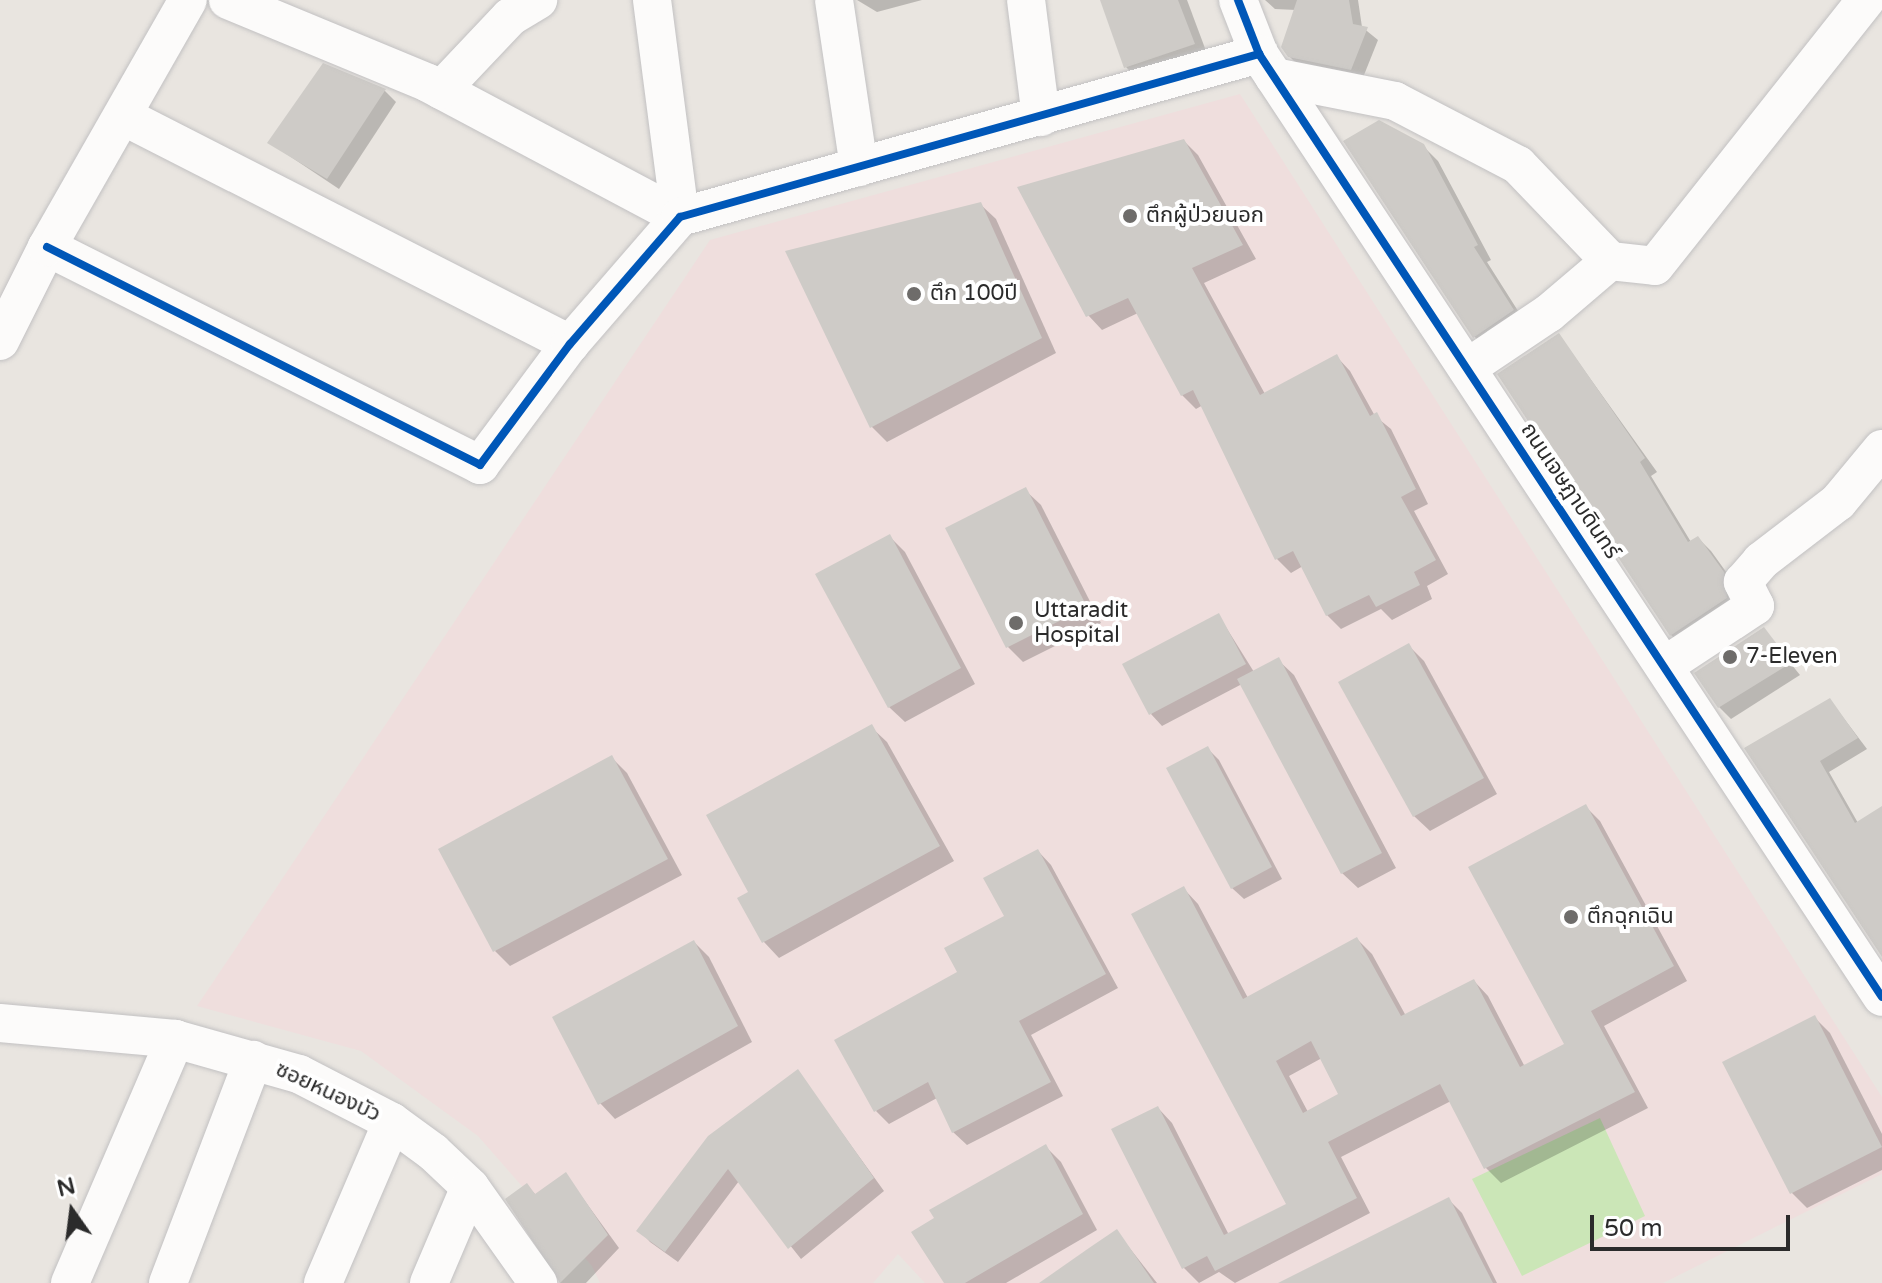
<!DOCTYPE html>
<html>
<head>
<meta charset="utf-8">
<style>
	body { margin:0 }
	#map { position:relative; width:1882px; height:1283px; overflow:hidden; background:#e9e5e0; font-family:"Varela Round","Noto Sans Thai",sans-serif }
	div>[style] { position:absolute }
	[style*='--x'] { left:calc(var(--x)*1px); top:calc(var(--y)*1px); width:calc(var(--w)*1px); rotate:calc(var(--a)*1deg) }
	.medical>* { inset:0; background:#efdedd }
	.green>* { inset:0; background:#cbe6b7 }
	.shadow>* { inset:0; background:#0003 }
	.building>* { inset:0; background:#cecbc7 }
	.roads { filter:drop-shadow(0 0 2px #c2c1c2) drop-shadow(0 0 2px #c2c1c2) }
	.minor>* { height:38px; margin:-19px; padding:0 19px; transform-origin:19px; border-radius:19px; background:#fcfbfa }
	.cycleway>* { height:8px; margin:-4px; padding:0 4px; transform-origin:4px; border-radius:4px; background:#0057b8 }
	.dots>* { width:22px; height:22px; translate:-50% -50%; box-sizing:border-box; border:4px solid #fff; border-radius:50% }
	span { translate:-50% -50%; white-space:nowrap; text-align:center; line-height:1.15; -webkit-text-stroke:8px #fff; paint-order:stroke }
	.poi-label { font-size:22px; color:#2b2b2b }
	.left { translate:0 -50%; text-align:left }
	.street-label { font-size:22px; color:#2b2b2b }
	.north { position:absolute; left:32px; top:1171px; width:80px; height:80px; -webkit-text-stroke:6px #fff; paint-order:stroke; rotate:346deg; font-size:22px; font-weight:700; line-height:32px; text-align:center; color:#2b2b2b }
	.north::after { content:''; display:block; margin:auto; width:28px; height:36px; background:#2b2b2b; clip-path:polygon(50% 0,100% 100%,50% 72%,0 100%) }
	.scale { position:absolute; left:1590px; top:1215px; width:200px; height:36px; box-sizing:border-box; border:4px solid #2b2b2b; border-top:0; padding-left:10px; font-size:24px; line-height:28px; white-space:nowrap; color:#2b2b2b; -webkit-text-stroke:6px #fff; paint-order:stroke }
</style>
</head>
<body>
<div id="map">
	<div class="medical">
		<div style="clip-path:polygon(1240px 94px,1882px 1097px,1882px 1174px,1663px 1283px,925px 1283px,898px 1254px,873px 1283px,600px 1283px,592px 1266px,478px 1136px,361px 1051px,197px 1006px,710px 240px)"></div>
	</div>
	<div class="green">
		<div style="clip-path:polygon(1600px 1118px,1645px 1216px,1522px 1276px,1472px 1179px)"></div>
	</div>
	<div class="shadow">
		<div style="clip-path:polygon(857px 0,922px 0,877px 12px)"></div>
		<div style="clip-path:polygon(1102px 0,1187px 0,1209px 59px,1141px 83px,1126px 67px)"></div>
		<div style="clip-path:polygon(1265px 0,1358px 0,1362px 27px,1378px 40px,1362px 80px,1301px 68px,1289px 56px,1296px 10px,1275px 9px)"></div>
		<div style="clip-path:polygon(323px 66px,385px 91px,396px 102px,339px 189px,270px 143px)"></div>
		<div style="clip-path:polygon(1184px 141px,1198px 155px,1256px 259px,1204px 283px,1265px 394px,1337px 357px,1350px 371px,1375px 416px,1391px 429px,1428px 504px,1414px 511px,1448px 574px,1427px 586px,1432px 599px,1392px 620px,1381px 609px,1341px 629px,1327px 615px,1303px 566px,1291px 573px,1277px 559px,1203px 405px,1196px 409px,1182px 395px,1138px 313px,1102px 330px,1088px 315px)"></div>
		<div style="clip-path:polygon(1423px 146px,1438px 161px,1491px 260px,1487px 262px,1527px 325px,1488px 351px,1474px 336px)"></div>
		<div style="clip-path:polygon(980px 204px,996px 219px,1056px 353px,887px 442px,872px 427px,788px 252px)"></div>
		<div style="clip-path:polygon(1559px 335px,1657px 472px,1651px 476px,1691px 542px,1698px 538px,1711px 551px,1737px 587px,1739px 612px,1684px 648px,1671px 635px)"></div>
		<div style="clip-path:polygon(1025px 490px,1041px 505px,1101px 623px,1023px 662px,1008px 647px,947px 529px)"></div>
		<div style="clip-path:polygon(889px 536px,905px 552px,975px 684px,905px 722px,889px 707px)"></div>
		<div style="clip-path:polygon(1219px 616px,1254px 672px,1278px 660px,1294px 675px,1396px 868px,1358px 888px,1342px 873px,1242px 684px,1162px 726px,1151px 714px)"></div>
		<div style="clip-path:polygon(1763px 629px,1800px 675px,1731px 719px,1719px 707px)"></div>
		<div style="clip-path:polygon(1409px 646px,1424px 661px,1497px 794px,1430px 831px,1414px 816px)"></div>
		<div style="clip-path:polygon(1830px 700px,1867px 749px,1829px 772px,1858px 823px,1882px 809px,1882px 953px,1746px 748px)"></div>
		<div style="clip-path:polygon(871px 727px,887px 742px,954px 861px,779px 958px,764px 942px,740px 899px,751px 893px)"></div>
		<div style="clip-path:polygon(1207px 748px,1219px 760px,1282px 879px,1244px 899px,1232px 888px)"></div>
		<div style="clip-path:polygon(612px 758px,627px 773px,682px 875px,510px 966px,495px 951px)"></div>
		<div style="clip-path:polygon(evenodd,1585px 806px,1600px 821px,1687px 981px,1604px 1026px,1648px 1108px,1501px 1183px,1486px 1168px,1451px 1101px,1341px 1157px,1370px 1213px,1235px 1283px,1219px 1272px,1199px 1283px,1184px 1268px,1158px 1108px,1172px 1123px,1229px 1235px,1289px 1205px,1184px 889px,1198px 904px,1248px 998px,1357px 939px,1372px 954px,1406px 1016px,1474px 981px,1488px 996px,1525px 1067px,1567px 1044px,1585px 806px,1322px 1058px,1341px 1095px,1308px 1112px,1289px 1076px,1322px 1058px)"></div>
		<div style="clip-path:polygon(1038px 851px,1051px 865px,1118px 988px,1031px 1035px,1063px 1096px,967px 1145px,953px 1132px,937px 1098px,889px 1124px,876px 1111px,960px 973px,1006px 917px)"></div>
		<div style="clip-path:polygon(694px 942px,709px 957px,752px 1042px,615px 1119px,600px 1103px)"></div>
		<div style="clip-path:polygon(1814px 1017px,1830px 1033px,1882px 1134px,1882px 1170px,1807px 1208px,1792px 1193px)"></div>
		<div style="clip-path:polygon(798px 1072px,884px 1191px,801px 1259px,739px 1181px,678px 1262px,650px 1242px,639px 1230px)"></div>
		<div style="clip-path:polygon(1045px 1146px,1061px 1162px,1097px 1230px,1006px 1283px,946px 1283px)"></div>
		<div style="clip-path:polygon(566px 1175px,619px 1248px,586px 1283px,560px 1283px,527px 1186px,537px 1196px)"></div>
		<div style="clip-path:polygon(1448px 1199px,1462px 1213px,1497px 1283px,1282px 1283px)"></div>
		<div style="clip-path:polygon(1117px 1232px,1157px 1283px,1042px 1283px)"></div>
	</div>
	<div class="building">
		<div style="clip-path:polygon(1100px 0,1178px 0,1195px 44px,1124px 68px)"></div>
		<div style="clip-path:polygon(1297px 0,1349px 0,1353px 24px,1368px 27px,1351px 70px,1288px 57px,1281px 47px)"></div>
		<div style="clip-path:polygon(323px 63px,386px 89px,327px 179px,267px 143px)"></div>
		<div style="clip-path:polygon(1379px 120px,1424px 144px,1478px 245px,1474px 247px,1514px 310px,1473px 338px,1343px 141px)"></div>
		<div style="clip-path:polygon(1184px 139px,1243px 245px,1192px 268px,1260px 395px,1337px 354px,1370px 416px,1377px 412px,1416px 489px,1401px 497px,1436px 560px,1414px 572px,1420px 585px,1376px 607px,1369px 595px,1326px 616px,1293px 551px,1275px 560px,1193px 390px,1181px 396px,1128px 298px,1086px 317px,1017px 187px)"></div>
		<div style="clip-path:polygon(981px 202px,1042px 338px,870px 428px,785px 251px)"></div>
		<div style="clip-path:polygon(1559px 333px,1645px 458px,1640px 462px,1688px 542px,1698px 536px,1724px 572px,1727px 598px,1670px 636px,1497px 374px)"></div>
		<div style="clip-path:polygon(1026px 487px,1087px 607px,1006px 648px,945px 528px)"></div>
		<div style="clip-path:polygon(890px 534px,961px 668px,888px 708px,815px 574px)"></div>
		<div style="clip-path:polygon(1219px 613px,1246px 664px,1149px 715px,1122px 664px)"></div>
		<div style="clip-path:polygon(1764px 627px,1791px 663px,1718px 708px,1694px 673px)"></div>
		<div style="clip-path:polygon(1409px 643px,1484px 778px,1413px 817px,1338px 682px)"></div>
		<div style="clip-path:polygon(1279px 657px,1382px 853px,1341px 874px,1237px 679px)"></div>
		<div style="clip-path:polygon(1830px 698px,1858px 738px,1820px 761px,1855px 823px,1882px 806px,1882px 957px,1744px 748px)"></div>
		<div style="clip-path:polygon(872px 724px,940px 846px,762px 943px,737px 898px,748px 892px,706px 815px)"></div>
		<div style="clip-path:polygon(1208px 746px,1272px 867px,1231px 889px,1166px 768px)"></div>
		<div style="clip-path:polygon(612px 755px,668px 859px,493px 952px,438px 849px)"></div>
		<div style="clip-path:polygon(evenodd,1586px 804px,1674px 966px,1591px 1011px,1635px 1092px,1484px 1169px,1440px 1084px,1328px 1142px,1357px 1198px,1215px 1271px,1207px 1256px,1182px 1269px,1111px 1129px,1158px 1106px,1224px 1235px,1286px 1204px,1131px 914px,1184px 886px,1243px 999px,1357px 937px,1401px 1016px,1474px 979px,1520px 1067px,1564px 1044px,1468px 867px,1586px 804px,1311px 1041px,1338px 1094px,1303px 1113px,1276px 1061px,1311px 1041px)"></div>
		<div style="clip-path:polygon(1038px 849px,1106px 974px,1019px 1021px,1051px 1082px,952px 1133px,928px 1082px,874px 1112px,834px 1040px,957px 972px,944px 948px,1004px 916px,983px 878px)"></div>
		<div style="clip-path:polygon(694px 940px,738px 1026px,598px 1105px,552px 1017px)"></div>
		<div style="clip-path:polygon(1815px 1015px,1882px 1147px,1790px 1194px,1722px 1062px)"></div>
		<div style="clip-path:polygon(798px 1069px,874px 1178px,788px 1249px,728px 1169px,665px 1252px,636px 1231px,708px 1136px)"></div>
		<div style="clip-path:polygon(1046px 1144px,1083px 1214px,965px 1283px,944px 1283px,911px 1232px,934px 1218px,929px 1210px)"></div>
		<div style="clip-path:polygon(566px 1172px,608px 1235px,560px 1283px,505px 1199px,527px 1183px,535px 1194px)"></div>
		<div style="clip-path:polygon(1449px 1197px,1493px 1283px,1278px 1283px)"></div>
		<div style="clip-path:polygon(1117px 1229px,1154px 1283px,1039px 1283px,1089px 1248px)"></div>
	</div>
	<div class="roads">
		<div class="minor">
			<div style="--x:228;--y:0;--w:217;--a:22.5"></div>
			<div style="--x:428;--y:83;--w:285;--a:28"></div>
			<div style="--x:652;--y:0;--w:219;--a:82.6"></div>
			<div style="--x:834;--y:0;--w:169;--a:81.5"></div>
			<div style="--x:1026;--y:0;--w:118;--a:82.7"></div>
			<div style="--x:1238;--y:0;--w:58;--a:68.7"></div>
			<div style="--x:1259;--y:54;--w:1130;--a:56.55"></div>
			<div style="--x:1274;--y:77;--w:123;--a:11.2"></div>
			<div style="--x:1395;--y:101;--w:139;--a:27.5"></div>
			<div style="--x:1518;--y:165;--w:133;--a:46.2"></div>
			<div style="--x:1610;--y:261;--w:45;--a:6.3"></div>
			<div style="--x:1655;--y:266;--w:340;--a:-51.6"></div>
			<div style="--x:441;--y:90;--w:100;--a:-46.6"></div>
			<div style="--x:510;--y:17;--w:33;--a:-31"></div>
			<div style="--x:123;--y:116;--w:502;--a:27.02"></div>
			<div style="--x:47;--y:247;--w:485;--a:26.7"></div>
			<div style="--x:480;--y:465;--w:151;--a:-53.4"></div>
			<div style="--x:570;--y:344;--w:168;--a:-49.1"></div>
			<div style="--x:680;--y:217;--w:602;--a:-15.72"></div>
			<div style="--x:0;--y:341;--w:105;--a:-63.4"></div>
			<div style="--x:47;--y:247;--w:284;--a:-60.3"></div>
			<div style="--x:1467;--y:368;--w:99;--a:-33.9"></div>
			<div style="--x:1549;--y:313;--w:80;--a:-40.4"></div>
			<div style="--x:1664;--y:666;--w:109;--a:-33.4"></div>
			<div style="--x:1755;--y:606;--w:27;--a:-117"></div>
			<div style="--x:1743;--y:582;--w:28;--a:-49"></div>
			<div style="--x:1761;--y:561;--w:97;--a:-37.5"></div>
			<div style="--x:1838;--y:502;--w:69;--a:-50.3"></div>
			<div style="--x:0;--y:1023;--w:176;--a:5.2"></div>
			<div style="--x:175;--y:1039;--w:129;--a:15.8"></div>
			<div style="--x:299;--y:1074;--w:105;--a:27.3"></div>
			<div style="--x:392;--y:1122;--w:51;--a:36.2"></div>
			<div style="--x:433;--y:1152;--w:51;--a:43.4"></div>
			<div style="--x:470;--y:1187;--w:118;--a:54.7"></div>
			<div style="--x:70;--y:1283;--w:266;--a:-66.7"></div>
			<div style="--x:168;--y:1283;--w:239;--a:-69.1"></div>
			<div style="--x:323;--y:1283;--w:175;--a:-66.8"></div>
			<div style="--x:429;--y:1283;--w:104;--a:-66.9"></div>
		</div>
	</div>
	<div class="cycleway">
		<div style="--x:1238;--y:0;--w:58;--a:68.7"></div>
		<div style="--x:1259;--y:54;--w:1130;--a:56.55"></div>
		<div style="--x:47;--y:247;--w:485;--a:26.7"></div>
		<div style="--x:480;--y:465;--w:151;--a:-53.4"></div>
		<div style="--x:570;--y:344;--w:168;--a:-49.1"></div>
		<div style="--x:680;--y:217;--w:602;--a:-15.72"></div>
	</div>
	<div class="dots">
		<div style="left:1130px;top:216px;background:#6e6c6a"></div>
		<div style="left:914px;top:294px;background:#6e6c6a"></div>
		<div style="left:1016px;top:623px;background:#6e6c6a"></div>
		<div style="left:1730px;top:657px;background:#6e6c6a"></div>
		<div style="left:1571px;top:917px;background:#6e6c6a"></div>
	</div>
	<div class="poi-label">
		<span class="left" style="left:1146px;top:216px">ตึกผู้ป่วยนอก</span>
		<span class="left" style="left:930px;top:294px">ตึก 100ปี</span>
		<span class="left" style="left:1034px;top:623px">Uttaradit<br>Hospital</span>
		<span class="left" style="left:1746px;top:657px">7-Eleven</span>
		<span class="left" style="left:1587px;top:917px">ตึกฉุกเฉิน</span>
	</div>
	<div class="street-label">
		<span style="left:1570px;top:491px;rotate:56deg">ถนนเจษฎาบดินทร์</span>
		<span style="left:328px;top:1092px;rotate:25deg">ซอยหนองบัว</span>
	</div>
	<div class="north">N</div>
	<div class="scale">50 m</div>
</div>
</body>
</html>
